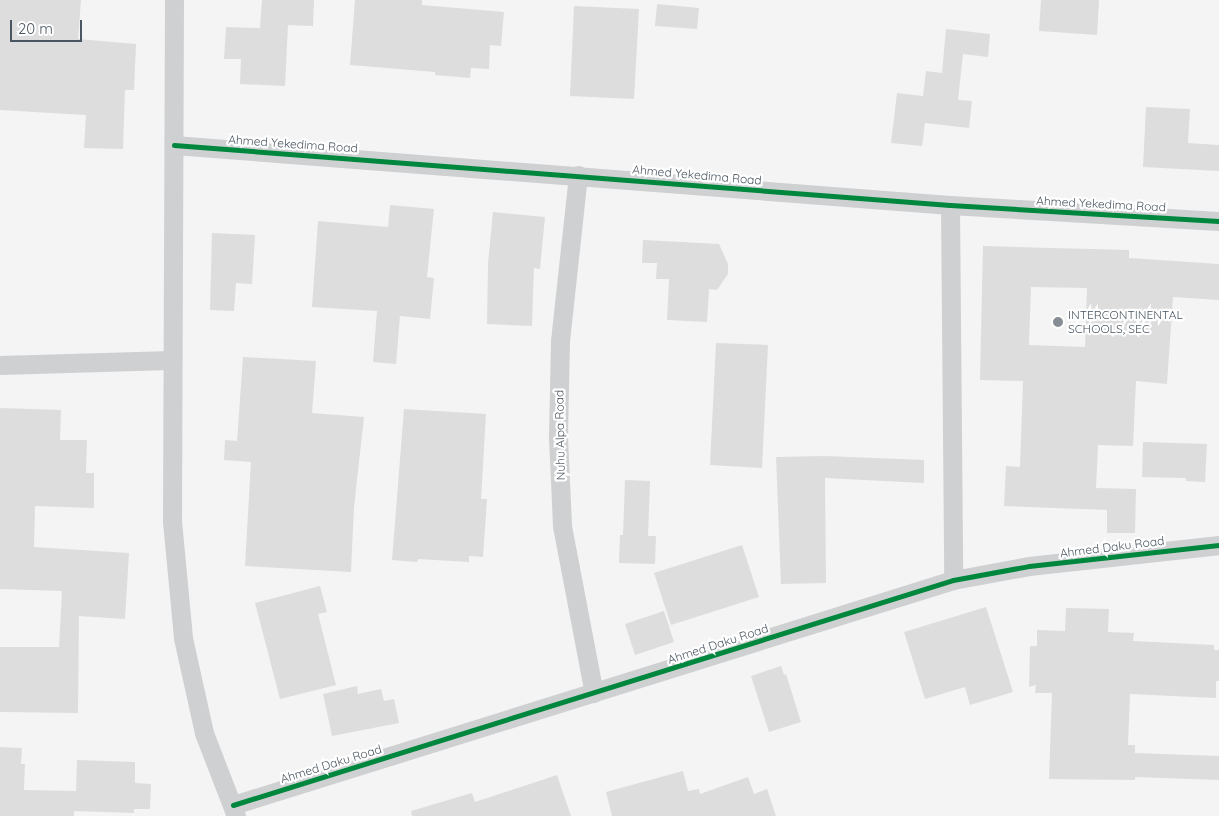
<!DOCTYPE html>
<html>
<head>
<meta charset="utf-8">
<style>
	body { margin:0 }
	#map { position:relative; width:1219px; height:816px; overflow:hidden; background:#f4f4f4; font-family:Quicksand,sans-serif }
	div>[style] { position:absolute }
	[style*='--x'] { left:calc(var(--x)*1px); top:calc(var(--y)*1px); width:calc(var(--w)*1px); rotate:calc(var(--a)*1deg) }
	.building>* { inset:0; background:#ddddde }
	.minor>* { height:19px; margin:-9.5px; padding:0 9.5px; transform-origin:9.5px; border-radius:9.5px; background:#ced0d2 }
	.cycleway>* { height:5px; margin:-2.5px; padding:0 2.5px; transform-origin:2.5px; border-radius:2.5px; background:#00873e }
	.dots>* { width:14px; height:14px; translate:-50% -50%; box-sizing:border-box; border:2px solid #fff; border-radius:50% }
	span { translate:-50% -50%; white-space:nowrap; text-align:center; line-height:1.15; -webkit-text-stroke:4.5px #fff; paint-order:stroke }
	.street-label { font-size:12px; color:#4a5661 }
	.poi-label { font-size:12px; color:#4a5661 }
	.left { translate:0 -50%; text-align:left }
	.scale { position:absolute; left:10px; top:20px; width:72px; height:22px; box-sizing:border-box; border:2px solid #4a5661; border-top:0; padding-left:6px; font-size:15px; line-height:18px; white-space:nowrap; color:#4a5661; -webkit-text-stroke:4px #fff; paint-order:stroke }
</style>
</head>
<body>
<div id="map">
	<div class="building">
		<div style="clip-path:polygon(0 0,81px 0,78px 39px,136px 44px,134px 90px,125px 90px,123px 149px,84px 148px,86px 115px,0 110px)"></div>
		<div style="clip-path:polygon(262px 0,314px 0,313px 26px,288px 25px,285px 86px,240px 84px,241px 59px,224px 59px,226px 27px,260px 28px)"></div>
		<div style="clip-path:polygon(355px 0,422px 0,422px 5px,504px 12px,501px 46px,490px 45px,489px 69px,471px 68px,470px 78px,435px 75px,435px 72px,350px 65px)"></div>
		<div style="clip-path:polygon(1041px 0,1099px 0,1097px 35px,1039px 31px)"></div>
		<div style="clip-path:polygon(657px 4px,699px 8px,697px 29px,655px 26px)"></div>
		<div style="clip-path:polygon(574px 6px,639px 9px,634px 99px,570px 96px)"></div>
		<div style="clip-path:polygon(946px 29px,990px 34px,988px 57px,963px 54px,958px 100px,972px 101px,969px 128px,925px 123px,922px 146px,891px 143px,897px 93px,923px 96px,926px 71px,942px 73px)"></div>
		<div style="clip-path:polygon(1146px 107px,1190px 109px,1188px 143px,1219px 145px,1219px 171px,1143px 167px)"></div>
		<div style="clip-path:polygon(390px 205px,434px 209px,427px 277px,434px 278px,430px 319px,400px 316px,396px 364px,373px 362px,377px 311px,312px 307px,318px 221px,388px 227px)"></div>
		<div style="clip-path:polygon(493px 212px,545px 217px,540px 269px,534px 268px,532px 326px,487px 324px,488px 264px)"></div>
		<div style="clip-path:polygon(212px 233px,255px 235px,252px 284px,236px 283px,234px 311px,210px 310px)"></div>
		<div style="clip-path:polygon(643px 240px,719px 244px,728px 264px,728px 274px,717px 290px,709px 289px,707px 322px,667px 320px,669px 279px,656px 279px,657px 263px,642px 263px)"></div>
		<div style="clip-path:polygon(evenodd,983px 246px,1129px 250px,1129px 258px,1219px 264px,1219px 300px,1173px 297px,1167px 384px,1136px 381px,1133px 446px,1098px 445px,1096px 488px,1136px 489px,1135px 533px,1107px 533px,1107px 510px,1004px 506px,1006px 466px,1020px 467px,1023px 381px,980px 380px,983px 246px,1031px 287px,1087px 288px,1085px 347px,1029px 345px,1031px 287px)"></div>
		<div style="clip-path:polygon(716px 343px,768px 345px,762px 468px,710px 465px)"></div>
		<div style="clip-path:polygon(243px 357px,316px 361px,312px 413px,364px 417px,354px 507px,351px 572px,245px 566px,251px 462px,224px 460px,225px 440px,237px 441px)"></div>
		<div style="clip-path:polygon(0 408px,61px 410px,60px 440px,87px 440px,86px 473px,94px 473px,94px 508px,35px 506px,34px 547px,129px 553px,125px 619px,79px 616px,78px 713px,0 712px,0 647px,59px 647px,62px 591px,0 589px)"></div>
		<div style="clip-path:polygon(404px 409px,486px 414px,481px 499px,487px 499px,483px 557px,469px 556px,469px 562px,418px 559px,417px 562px,392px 560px)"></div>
		<div style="clip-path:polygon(1143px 442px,1207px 444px,1205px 482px,1186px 481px,1186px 478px,1142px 477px)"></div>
		<div style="clip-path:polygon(825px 456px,924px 460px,924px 483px,825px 478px,826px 583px,781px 584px,776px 457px)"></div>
		<div style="clip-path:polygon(625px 480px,650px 481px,648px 536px,656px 536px,655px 564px,619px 563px,620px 535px,623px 535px)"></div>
		<div style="clip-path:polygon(742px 545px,759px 597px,671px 625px,654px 573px)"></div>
		<div style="clip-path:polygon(320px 586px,327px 612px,318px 614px,336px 685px,280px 699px,255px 603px)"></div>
		<div style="clip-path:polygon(986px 607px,1013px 692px,970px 705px,965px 687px,925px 699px,904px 632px)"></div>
		<div style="clip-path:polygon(1066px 608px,1109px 609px,1108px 632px,1134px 633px,1133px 641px,1214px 645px,1214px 650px,1219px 650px,1219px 681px,1216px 681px,1216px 698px,1130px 694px,1128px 745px,1135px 745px,1135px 753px,1219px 756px,1219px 780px,1135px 777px,1135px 780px,1049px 779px,1052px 693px,1035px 693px,1036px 685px,1029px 687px,1030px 646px,1037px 646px,1037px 630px,1065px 631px)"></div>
		<div style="clip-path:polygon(664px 611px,674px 642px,635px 655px,625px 624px)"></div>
		<div style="clip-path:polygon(781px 666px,784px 675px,786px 674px,801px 722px,769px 732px,751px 676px)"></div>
		<div style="clip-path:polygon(357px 686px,358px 694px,381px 689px,384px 701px,394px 699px,399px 723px,332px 736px,323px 694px)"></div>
		<div style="clip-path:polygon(0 747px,22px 748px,21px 764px,25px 764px,24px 790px,76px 791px,77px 760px,135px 762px,135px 783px,151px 784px,150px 809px,134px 809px,134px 813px,74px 811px,74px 816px,0 816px)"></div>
		<div style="clip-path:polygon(683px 771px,688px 791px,699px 789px,700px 794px,748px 777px,754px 794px,767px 789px,776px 816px,612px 816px,606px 792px)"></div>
		<div style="clip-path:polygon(557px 775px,571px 816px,412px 816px,411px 811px,472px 793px,475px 802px)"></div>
	</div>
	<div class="minor">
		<div style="--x:174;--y:0;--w:521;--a:90.22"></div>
		<div style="--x:172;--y:521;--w:118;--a:84.6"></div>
		<div style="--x:183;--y:638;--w:97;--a:77.5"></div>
		<div style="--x:204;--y:733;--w:89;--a:68.9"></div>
		<div style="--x:174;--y:145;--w:778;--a:4.42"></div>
		<div style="--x:950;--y:205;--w:269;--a:3.4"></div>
		<div style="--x:578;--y:175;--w:167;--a:96.2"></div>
		<div style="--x:560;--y:341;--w:96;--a:91.2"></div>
		<div style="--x:558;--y:437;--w:89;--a:87.4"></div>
		<div style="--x:562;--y:526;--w:170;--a:79.2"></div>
		<div style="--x:950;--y:205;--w:375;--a:89.5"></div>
		<div style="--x:0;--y:365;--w:171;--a:-1.7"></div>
		<div style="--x:233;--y:805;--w:754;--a:-17.35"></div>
		<div style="--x:953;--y:580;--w:77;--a:-10.4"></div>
		<div style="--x:1029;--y:566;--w:191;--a:-6.3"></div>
	</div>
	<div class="cycleway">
		<div style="--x:174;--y:145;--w:778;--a:4.42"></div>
		<div style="--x:950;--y:205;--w:269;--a:3.4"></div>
		<div style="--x:233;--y:805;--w:754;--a:-17.35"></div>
		<div style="--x:953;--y:580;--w:77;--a:-10.4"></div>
		<div style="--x:1029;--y:566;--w:191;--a:-6.3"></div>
	</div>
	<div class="dots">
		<div style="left:1058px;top:322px;background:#868d94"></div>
	</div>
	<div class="street-label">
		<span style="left:293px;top:144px;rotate:4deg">Ahmed Yekedima Road</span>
		<span style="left:697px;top:175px;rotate:5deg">Ahmed Yekedima Road</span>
		<span style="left:1101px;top:204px;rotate:3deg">Ahmed Yekedima Road</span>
		<span style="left:560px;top:435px;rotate:-91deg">Nuhu Alpa Road</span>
		<span style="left:1112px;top:547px;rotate:-7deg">Ahmed Daku Road</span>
		<span style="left:718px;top:644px;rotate:-18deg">Ahmed Daku Road</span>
		<span style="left:331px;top:764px;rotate:-17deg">Ahmed Daku Road</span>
	</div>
	<div class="poi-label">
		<span class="left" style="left:1068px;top:322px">INTERCONTINENTAL<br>SCHOOLS, SEC</span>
	</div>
	<div class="scale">20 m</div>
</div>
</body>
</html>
